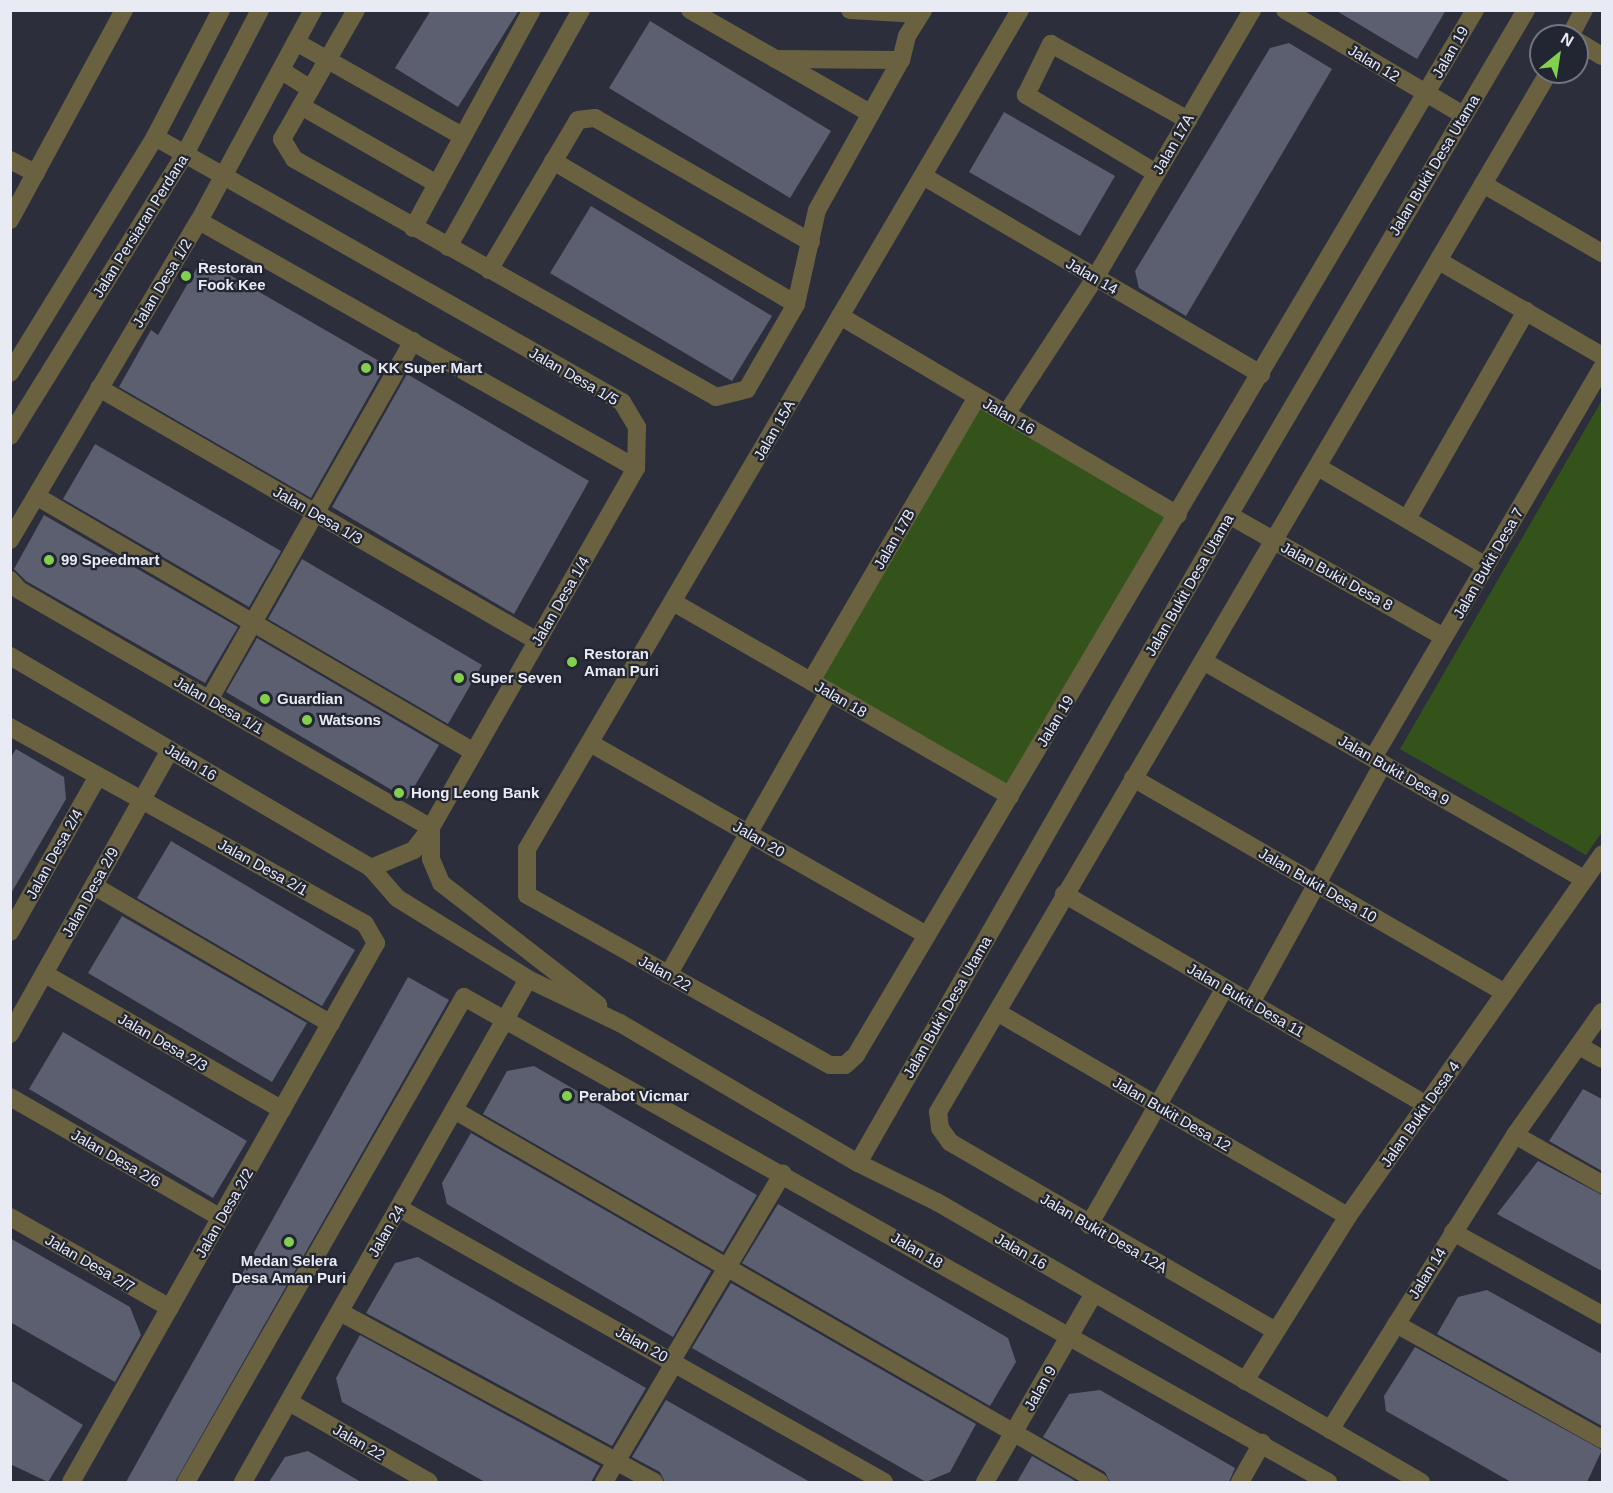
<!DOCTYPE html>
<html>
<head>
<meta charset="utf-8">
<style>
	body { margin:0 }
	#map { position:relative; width:1613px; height:1493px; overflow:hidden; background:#2c2e3c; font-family:Helvetica,sans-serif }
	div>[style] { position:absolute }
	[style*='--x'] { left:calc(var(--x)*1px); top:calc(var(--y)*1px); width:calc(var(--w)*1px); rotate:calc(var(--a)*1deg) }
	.green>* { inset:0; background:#34531b }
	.building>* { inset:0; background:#5c5f6f }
	.minor>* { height:18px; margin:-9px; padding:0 9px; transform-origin:9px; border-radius:9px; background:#696140 }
	.dots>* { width:16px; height:16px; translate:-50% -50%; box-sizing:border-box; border:3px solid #222532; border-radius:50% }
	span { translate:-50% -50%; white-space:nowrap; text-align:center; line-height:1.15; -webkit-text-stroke:4.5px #222532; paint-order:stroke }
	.street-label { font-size:15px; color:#e9ebf4 }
	.poi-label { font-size:15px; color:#e9ebf4; font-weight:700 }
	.left { translate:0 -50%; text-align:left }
	.frame { position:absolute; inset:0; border:12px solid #e9ebf4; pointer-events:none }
	.north { position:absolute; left:1529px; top:24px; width:60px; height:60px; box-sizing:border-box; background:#222532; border:2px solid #727480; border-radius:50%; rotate:30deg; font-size:16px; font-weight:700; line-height:24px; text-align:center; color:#e9ebf4 }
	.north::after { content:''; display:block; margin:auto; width:21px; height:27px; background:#83d04f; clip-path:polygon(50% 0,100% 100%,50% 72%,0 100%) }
</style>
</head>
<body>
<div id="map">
	<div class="green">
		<div style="clip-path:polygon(977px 397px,1178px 515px,1010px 796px,811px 681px)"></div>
		<div style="clip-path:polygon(1602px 400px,1602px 832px,1586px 855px,1400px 749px)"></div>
	</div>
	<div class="building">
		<div style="clip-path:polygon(431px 10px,519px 10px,458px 107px,395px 68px)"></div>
		<div style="clip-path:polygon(1335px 10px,1446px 10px,1417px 59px)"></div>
		<div style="clip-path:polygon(650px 21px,831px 131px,790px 198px,609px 88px)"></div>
		<div style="clip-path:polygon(1289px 43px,1332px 69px,1186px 316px,1139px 288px,1135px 271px,1270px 48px)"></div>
		<div style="clip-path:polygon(1004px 112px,1115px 176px,1080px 236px,969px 172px)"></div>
		<div style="clip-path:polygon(591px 206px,772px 316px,732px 381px,550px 273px)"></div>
		<div style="clip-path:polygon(202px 259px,386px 365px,311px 498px,119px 387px,151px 330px,158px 335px)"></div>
		<div style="clip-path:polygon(407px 374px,589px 481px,514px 614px,332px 507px)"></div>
		<div style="clip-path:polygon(95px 444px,281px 551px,249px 607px,63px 499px)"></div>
		<div style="clip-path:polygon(44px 515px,238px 627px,205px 683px,26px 581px,14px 569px)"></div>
		<div style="clip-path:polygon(302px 559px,482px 665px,448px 724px,268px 619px)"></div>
		<div style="clip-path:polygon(257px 638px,439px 745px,407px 799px,226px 692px)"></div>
		<div style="clip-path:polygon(16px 749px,64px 777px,66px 799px,10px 895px,10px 759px)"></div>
		<div style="clip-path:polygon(171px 841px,355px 950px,322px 1006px,137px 898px)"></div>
		<div style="clip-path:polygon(122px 916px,307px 1023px,272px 1082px,88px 973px)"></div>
		<div style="clip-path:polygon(408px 977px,449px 1000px,175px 1482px,126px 1482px)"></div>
		<div style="clip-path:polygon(63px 1032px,247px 1141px,213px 1198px,29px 1089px)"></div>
		<div style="clip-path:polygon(534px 1066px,757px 1195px,723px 1252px,483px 1114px,507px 1071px)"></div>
		<div style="clip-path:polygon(1583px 1089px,1602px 1099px,1602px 1171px,1549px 1141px)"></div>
		<div style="clip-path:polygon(471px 1133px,711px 1271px,673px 1337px,447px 1204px,442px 1183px)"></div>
		<div style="clip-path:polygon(1538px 1161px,1602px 1195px,1602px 1271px,1497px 1214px)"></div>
		<div style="clip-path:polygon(778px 1204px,1008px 1338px,1016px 1362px,990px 1406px,742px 1263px)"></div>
		<div style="clip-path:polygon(10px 1238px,130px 1307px,141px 1335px,115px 1382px,10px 1322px)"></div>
		<div style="clip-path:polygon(418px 1257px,646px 1388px,612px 1446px,366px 1313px,395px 1263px)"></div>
		<div style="clip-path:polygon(731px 1283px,976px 1424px,950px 1472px,926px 1482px,692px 1348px)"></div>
		<div style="clip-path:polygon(1487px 1290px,1602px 1354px,1602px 1426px,1437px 1334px,1458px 1297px)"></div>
		<div style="clip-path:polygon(360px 1335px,600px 1466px,591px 1482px,485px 1482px,342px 1402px,336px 1378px)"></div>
		<div style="clip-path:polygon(1415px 1347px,1602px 1450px,1587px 1482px,1511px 1482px,1386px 1411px,1384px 1396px)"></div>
		<div style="clip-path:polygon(10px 1380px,83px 1425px,48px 1482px,10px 1464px)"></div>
		<div style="clip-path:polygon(1100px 1390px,1235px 1468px,1229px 1482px,1110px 1482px,1105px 1472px,1043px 1437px,1069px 1394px)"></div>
		<div style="clip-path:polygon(666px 1400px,810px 1482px,665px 1482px,660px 1472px,632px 1457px)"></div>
		<div style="clip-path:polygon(308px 1451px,361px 1482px,269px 1482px,285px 1457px)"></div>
		<div style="clip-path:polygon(1032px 1456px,1077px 1482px,1017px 1482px)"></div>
	</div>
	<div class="minor">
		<div style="--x:356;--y:10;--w:149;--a:119.8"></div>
		<div style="--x:282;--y:139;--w:23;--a:59"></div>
		<div style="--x:294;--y:159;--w:484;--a:29.4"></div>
		<div style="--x:716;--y:397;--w:32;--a:-14"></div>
		<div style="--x:747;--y:389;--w:98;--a:-60"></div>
		<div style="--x:796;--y:304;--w:96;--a:-77.4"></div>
		<div style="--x:817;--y:210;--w:172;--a:-60.8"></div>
		<div style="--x:901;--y:60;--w:25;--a:-76"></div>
		<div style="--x:907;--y:36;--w:31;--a:-58"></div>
		<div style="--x:690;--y:10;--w:207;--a:29.8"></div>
		<div style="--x:850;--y:10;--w:69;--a:3.3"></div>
		<div style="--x:1020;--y:10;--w:973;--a:120.44"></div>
		<div style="--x:527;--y:849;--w:46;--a:90"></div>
		<div style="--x:527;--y:895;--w:347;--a:29.3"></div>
		<div style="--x:830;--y:1065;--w:15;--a:0"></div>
		<div style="--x:845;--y:1065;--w:15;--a:-42"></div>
		<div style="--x:856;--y:1055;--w:1215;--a:-59.36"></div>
		<div style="--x:1285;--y:10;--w:207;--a:30.5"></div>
		<div style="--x:1570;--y:36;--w:30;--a:-62"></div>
		<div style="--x:1577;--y:41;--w:29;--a:31"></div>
		<div style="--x:296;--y:42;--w:191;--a:29.5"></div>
		<div style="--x:775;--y:59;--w:126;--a:0.5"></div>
		<div style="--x:282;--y:71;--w:34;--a:32"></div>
		<div style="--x:301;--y:106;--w:157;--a:29.8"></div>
		<div style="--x:155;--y:137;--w:537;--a:29.57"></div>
		<div style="--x:622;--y:402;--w:29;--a:59"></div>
		<div style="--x:637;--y:427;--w:41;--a:91.4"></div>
		<div style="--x:636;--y:468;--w:414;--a:119.7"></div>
		<div style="--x:431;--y:828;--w:28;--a:128"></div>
		<div style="--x:414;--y:850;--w:47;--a:157.3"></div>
		<div style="--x:10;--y:160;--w:29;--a:27"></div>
		<div style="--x:553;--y:161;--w:282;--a:30.5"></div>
		<div style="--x:1156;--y:173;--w:152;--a:-149"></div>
		<div style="--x:1026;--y:95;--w:57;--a:-63.9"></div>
		<div style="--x:1051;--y:44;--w:157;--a:29"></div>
		<div style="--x:923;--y:176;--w:392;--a:30.4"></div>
		<div style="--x:1483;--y:184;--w:138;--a:30.1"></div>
		<div style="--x:10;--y:220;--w:239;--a:-61.5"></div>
		<div style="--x:199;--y:221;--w:502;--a:29.48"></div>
		<div style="--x:413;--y:228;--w:248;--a:-61.4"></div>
		<div style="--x:448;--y:247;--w:272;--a:-60.7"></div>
		<div style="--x:1439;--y:261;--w:189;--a:30.2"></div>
		<div style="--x:489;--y:270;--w:174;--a:-59.3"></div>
		<div style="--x:578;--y:120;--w:17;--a:-7"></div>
		<div style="--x:595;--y:118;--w:249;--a:29.9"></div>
		<div style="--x:840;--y:316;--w:392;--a:30.5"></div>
		<div style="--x:10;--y:373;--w:277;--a:-58.4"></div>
		<div style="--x:155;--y:137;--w:143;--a:-62.5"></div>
		<div style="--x:99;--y:388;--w:506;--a:30.01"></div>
		<div style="--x:1006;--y:414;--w:163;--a:-56.8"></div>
		<div style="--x:1095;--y:278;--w:311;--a:-59.6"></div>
		<div style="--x:10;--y:436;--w:332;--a:-58.2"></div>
		<div style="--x:185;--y:154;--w:162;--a:-62.5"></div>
		<div style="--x:1318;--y:467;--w:195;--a:30.5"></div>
		<div style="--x:36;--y:496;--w:507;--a:30.31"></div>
		<div style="--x:1229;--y:515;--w:247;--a:29.6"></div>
		<div style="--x:1407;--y:519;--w:240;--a:-60.2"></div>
		<div style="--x:10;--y:540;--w:371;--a:-59.4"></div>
		<div style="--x:199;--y:221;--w:240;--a:-61.6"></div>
		<div style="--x:10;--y:580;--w:13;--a:48"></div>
		<div style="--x:19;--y:590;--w:476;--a:30"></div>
		<div style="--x:673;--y:602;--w:389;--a:29.9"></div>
		<div style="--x:10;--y:656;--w:419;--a:30.4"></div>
		<div style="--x:371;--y:868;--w:40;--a:49"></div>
		<div style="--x:397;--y:898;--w:154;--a:31.7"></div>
		<div style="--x:528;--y:979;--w:102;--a:25.6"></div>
		<div style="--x:620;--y:1023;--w:276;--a:30.5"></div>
		<div style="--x:858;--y:1163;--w:88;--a:26.3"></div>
		<div style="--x:937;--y:1202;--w:559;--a:30.05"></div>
		<div style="--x:1203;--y:661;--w:439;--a:29.8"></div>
		<div style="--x:811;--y:681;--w:329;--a:-59.7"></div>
		<div style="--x:209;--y:700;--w:413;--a:-60.4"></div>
		<div style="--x:10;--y:727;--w:406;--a:29"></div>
		<div style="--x:365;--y:924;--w:22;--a:60"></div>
		<div style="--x:376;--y:943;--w:619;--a:119.5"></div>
		<div style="--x:590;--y:743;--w:388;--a:29.7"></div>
		<div style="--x:1373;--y:758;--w:453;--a:-59.6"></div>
		<div style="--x:1133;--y:778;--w:428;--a:30"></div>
		<div style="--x:431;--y:828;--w:31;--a:90"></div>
		<div style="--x:431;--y:859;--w:26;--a:67"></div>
		<div style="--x:441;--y:883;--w:199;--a:37.8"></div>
		<div style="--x:94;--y:886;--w:274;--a:30.2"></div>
		<div style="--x:1064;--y:894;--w:420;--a:30.2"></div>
		<div style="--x:10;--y:932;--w:179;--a:-60.6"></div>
		<div style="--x:45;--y:974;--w:273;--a:29.8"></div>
		<div style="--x:668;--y:975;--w:326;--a:-60.4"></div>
		<div style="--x:1251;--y:1003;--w:273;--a:-61.1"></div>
		<div style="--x:997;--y:1012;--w:406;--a:30.2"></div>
		<div style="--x:10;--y:1034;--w:326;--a:-60.6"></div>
		<div style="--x:1579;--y:1046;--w:26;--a:29"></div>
		<div style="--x:10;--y:1097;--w:243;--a:29.8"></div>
		<div style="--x:454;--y:1110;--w:745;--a:29.97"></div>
		<div style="--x:1515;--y:1135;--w:100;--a:29.4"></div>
		<div style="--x:858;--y:1163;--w:747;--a:-60.21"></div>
		<div style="--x:1229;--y:515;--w:586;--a:-59.54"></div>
		<div style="--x:399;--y:1208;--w:557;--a:29.46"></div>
		<div style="--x:10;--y:1217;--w:184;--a:29.6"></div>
		<div style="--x:1089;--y:1225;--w:273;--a:-60.2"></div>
		<div style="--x:1453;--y:1232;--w:171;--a:29.1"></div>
		<div style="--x:340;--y:1312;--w:357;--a:28.4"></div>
		<div style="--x:1396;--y:1324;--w:236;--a:29.2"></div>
		<div style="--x:1274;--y:1330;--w:375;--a:-149.9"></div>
		<div style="--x:950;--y:1142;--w:17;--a:-126"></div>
		<div style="--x:940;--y:1128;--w:16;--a:-97"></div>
		<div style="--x:938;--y:1112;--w:1206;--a:-59.57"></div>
		<div style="--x:672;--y:1360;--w:217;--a:-59.3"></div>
		<div style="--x:1245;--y:1381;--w:195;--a:-58"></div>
		<div style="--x:1348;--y:1216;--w:442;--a:-54.9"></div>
		<div style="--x:289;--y:1402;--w:161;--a:29.7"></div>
		<div style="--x:1330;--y:1430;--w:348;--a:-57.9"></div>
		<div style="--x:1515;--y:1135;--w:151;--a:-54.7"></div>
		<div style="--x:186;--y:1482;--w:559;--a:-60.18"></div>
		<div style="--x:464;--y:997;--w:991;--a:29.31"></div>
		<div style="--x:243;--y:1482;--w:578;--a:-60.46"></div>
		<div style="--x:604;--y:1482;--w:139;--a:-59.4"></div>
		<div style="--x:985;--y:1482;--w:218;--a:-60"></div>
		<div style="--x:1240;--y:1482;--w:45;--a:-60.6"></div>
	</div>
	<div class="dots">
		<div style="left:186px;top:276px;background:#83d04f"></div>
		<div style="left:366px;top:368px;background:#83d04f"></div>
		<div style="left:49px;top:560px;background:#83d04f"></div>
		<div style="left:572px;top:662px;background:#83d04f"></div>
		<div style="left:459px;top:678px;background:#83d04f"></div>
		<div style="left:265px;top:699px;background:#83d04f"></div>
		<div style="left:307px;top:720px;background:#83d04f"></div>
		<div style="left:399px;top:793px;background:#83d04f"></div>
		<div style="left:567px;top:1096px;background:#83d04f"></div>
		<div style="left:289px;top:1242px;background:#83d04f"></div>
	</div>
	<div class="street-label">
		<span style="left:1450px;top:52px;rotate:-60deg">Jalan 19</span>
		<span style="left:1374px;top:63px;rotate:31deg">Jalan 12</span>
		<span style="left:1173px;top:144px;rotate:-60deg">Jalan 17A</span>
		<span style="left:1434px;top:165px;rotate:-59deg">Jalan Bukit Desa Utama</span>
		<span style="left:140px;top:226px;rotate:-58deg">Jalan Persiaran Perdana</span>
		<span style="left:1092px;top:276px;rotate:30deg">Jalan 14</span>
		<span style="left:162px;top:283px;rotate:-59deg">Jalan Desa 1/2</span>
		<span style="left:574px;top:376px;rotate:30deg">Jalan Desa 1/5</span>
		<span style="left:1009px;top:416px;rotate:30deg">Jalan 16</span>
		<span style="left:774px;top:430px;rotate:-60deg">Jalan 15A</span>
		<span style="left:318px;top:515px;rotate:30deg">Jalan Desa 1/3</span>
		<span style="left:894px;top:539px;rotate:-60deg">Jalan 17B</span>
		<span style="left:1488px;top:563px;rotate:-60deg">Jalan Bukit Desa 7</span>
		<span style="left:1337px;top:576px;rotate:29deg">Jalan Bukit Desa 8</span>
		<span style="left:1189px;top:585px;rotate:-60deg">Jalan Bukit Desa Utama</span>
		<span style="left:560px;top:601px;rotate:-60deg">Jalan Desa 1/4</span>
		<span style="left:841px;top:699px;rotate:30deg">Jalan 18</span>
		<span style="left:219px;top:705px;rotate:30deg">Jalan Desa 1/1</span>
		<span style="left:1055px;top:721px;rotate:-59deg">Jalan 19</span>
		<span style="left:191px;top:762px;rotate:31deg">Jalan 16</span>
		<span style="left:1394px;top:770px;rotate:30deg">Jalan Bukit Desa 9</span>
		<span style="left:759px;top:839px;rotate:30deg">Jalan 20</span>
		<span style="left:54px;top:854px;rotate:-61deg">Jalan Desa 2/4</span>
		<span style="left:263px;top:867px;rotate:29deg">Jalan Desa 2/1</span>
		<span style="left:1318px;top:885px;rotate:30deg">Jalan Bukit Desa 10</span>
		<span style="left:90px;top:892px;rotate:-61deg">Jalan Desa 2/9</span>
		<span style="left:665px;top:973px;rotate:29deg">Jalan 22</span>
		<span style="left:1246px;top:1000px;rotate:30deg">Jalan Bukit Desa 11</span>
		<span style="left:947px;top:1007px;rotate:-60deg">Jalan Bukit Desa Utama</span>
		<span style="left:163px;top:1042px;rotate:30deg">Jalan Desa 2/3</span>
		<span style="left:1172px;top:1114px;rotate:30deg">Jalan Bukit Desa 12</span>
		<span style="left:1420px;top:1114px;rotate:-55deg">Jalan Bukit Desa 4</span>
		<span style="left:116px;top:1158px;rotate:30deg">Jalan Desa 2/6</span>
		<span style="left:224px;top:1213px;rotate:-60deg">Jalan Desa 2/2</span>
		<span style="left:386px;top:1231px;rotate:-60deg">Jalan 24</span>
		<span style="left:1104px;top:1233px;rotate:30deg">Jalan Bukit Desa 12A</span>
		<span style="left:917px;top:1250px;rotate:30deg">Jalan 18</span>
		<span style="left:1021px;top:1251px;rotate:30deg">Jalan 16</span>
		<span style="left:90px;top:1263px;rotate:30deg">Jalan Desa 2/7</span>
		<span style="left:1427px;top:1273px;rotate:-58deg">Jalan 14</span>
		<span style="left:642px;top:1344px;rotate:29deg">Jalan 20</span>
		<span style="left:1040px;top:1388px;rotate:-60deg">Jalan 9</span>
		<span style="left:359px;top:1442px;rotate:30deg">Jalan 22</span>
	</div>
	<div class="poi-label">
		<span class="left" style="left:198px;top:276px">Restoran<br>Fook Kee</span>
		<span class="left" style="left:378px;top:368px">KK Super Mart</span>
		<span class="left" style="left:61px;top:560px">99 Speedmart</span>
		<span class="left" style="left:584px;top:662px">Restoran<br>Aman Puri</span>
		<span class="left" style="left:471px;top:678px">Super Seven</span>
		<span class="left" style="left:277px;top:699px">Guardian</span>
		<span class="left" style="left:319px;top:720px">Watsons</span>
		<span class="left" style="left:411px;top:793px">Hong Leong Bank</span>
		<span class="left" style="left:579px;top:1096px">Perabot Vicmar</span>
		<span style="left:289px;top:1269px">Medan Selera<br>Desa Aman Puri</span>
	</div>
	<div class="frame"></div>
	<div class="north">N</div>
</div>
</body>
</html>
